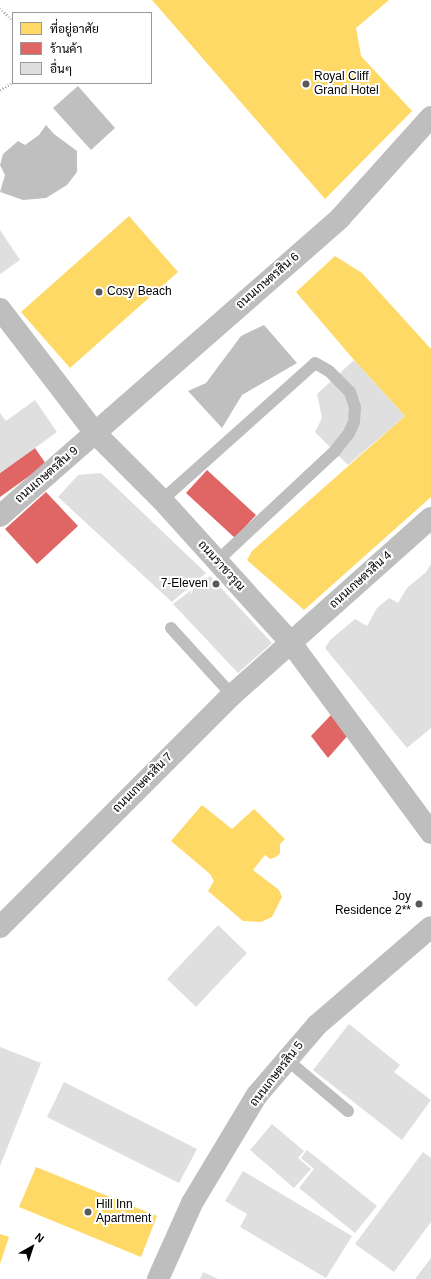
<!DOCTYPE html>
<html>
<head>
<meta charset="utf-8">
<style>
	body { margin:0 }
	#map { position:relative; width:431px; height:1279px; overflow:hidden; background:#fff; font-family:Arial,Sarabun,sans-serif }
	div>[style] { position:absolute }
	[style*='--x'] { left:calc(var(--x)*1px); top:calc(var(--y)*1px); width:calc(var(--w)*1px); rotate:calc(var(--a)*1deg) }
	.water>* { inset:0; background:#bfbfbf }
	.homes>* { inset:0; background:#ffd966 }
	.shops>* { inset:0; background:#e06666 }
	.building>* { inset:0; background:#dfdfdf }
	.path>* { height:2.5px; margin-top:-1.25px; transform-origin:0; background:repeating-linear-gradient(90deg,#b9b9b9 0 1px,transparent 0 3px) }
	.lane>* { height:12px; margin:-6px; padding:0 6px; transform-origin:6px; border-radius:6px; background:#bebebe }
	.street>* { height:22px; margin:-11px; padding:0 11px; transform-origin:11px; border-radius:11px; background:#bebebe }
	.dots>* { width:11px; height:11px; translate:-50% -50%; box-sizing:border-box; border:2px solid #fff; border-radius:50% }
	span { translate:-50% -50%; white-space:nowrap; text-align:center; line-height:1.15; -webkit-text-stroke:4px #fff; paint-order:stroke }
	.poi-label { font-size:12px; color:#000 }
	.left { translate:0 -50%; text-align:left }
	.right { translate:-100% -50%; text-align:right }
	.street-label { font-size:12px; color:#000 }
	.legend { position:absolute; left:12px; top:12px; width:140px; height:72px; box-sizing:border-box; background:#fff; border:1px solid #999; margin:0; padding:5px 7px; list-style:none; font-size:12px; color:#000 }
	.legend li { display:flex; align-items:center; gap:8px; height:20px }
	.legend b { width:20px; border:1px solid #999 }
	.north { position:absolute; left:12px; top:1227px; width:40px; height:40px; -webkit-text-stroke:3px #fff; paint-order:stroke; rotate:39deg; font-size:11px; font-weight:700; line-height:16px; text-align:center; color:#000 }
	.north::after { content:''; display:block; margin:auto; width:14px; height:18px; background:#000; clip-path:polygon(50% 0,100% 100%,50% 72%,0 100%) }
</style>
</head>
<body>
<div id="map">
	<div class="water">
		<div style="clip-path:polygon(78px 86px,115px 128px,91px 150px,53px 108px)"></div>
		<div style="clip-path:polygon(46px 125px,54px 134px,77px 151px,77px 172px,67px 185px,46px 198px,23px 200px,0 192px,5px 175px,0 165px,3px 154px,18px 141px,25px 145px,39px 135px)"></div>
		<div style="clip-path:polygon(264px 325px,297px 363px,242px 395px,222px 428px,188px 391px,206px 383px,241px 336px)"></div>
	</div>
	<div class="homes">
		<div style="clip-path:polygon(152px 0,389px 0,356px 28px,361px 56px,412px 111px,325px 199px)"></div>
		<div style="clip-path:polygon(129px 216px,178px 272px,70px 368px,21px 312px)"></div>
		<div style="clip-path:polygon(335px 256px,362px 273px,431px 349px,431px 497px,304px 610px,247px 560px,252px 551px,405px 416px,354px 360px,296px 292px)"></div>
		<div style="clip-path:polygon(202px 805px,232px 829px,254px 809px,285px 839px,280px 844px,280px 853px,276px 857px,270px 859px,265px 855px,253px 870px,279px 890px,282px 897px,272px 917px,261px 922px,243px 921px,208px 891px,214px 881px,210px 874px,171px 841px)"></div>
		<div style="clip-path:polygon(36px 1167px,157px 1216px,141px 1257px,19px 1207px)"></div>
		<div style="clip-path:polygon(0 1234px,9px 1237px,0 1264px)"></div>
	</div>
	<div class="shops">
		<div style="clip-path:polygon(35px 448px,46px 464px,0 497px,0 473px)"></div>
		<div style="clip-path:polygon(207px 470px,256px 515px,235px 538px,186px 493px)"></div>
		<div style="clip-path:polygon(46px 492px,78px 526px,37px 564px,5px 529px)"></div>
		<div style="clip-path:polygon(331px 715px,349px 734px,328px 758px,311px 736px)"></div>
	</div>
	<div class="building">
		<div style="clip-path:polygon(0 230px,20px 260px,0 274px)"></div>
		<div style="clip-path:polygon(354px 360px,405px 416px,348px 465px,315px 432px,322px 418px,317px 394px)"></div>
		<div style="clip-path:polygon(35px 400px,57px 432px,0 473px,0 413px,6px 421px)"></div>
		<div style="clip-path:polygon(101px 473px,206px 573px,172px 602px,58px 497px,78px 475px)"></div>
		<div style="clip-path:polygon(431px 564px,431px 728px,407px 748px,325px 648px,330px 640px,355px 619px,367px 626px,377px 608px,389px 598px,398px 603px,407px 588px,426px 572px)"></div>
		<div style="clip-path:polygon(210px 576px,272px 643px,238px 673px,173px 604px)"></div>
		<div style="clip-path:polygon(218px 925px,247px 953px,196px 1007px,167px 979px)"></div>
		<div style="clip-path:polygon(349px 1024px,400px 1065px,394px 1072px,431px 1100px,402px 1140px,313px 1070px)"></div>
		<div style="clip-path:polygon(0 1047px,41px 1063px,0 1166px)"></div>
		<div style="clip-path:polygon(64px 1082px,197px 1149px,179px 1183px,47px 1117px)"></div>
		<div style="clip-path:polygon(272px 1124px,304px 1151px,298px 1158px,311px 1169px,294px 1188px,250px 1150px)"></div>
		<div style="clip-path:polygon(307px 1150px,377px 1206px,355px 1233px,299px 1188px,314px 1169px,301px 1158px)"></div>
		<div style="clip-path:polygon(423px 1152px,431px 1158px,431px 1222px,394px 1272px,355px 1244px)"></div>
		<div style="clip-path:polygon(243px 1171px,352px 1236px,326px 1278px,240px 1227px,247px 1214px,225px 1201px)"></div>
		<div style="clip-path:polygon(431px 1258px,431px 1279px,415px 1279px)"></div>
		<div style="clip-path:polygon(203px 1272px,218px 1279px,200px 1279px)"></div>
	</div>
	<div class="path">
		<div style="--x:0;--y:8;--w:18;--a:45"></div>
		<div style="--x:0;--y:90;--w:15;--a:-32"></div>
	</div>
	<div class="lane">
		<div style="--x:162;--y:500;--w:205;--a:-41.8"></div>
		<div style="--x:315;--y:363;--w:16;--a:30"></div>
		<div style="--x:329;--y:371;--w:30;--a:45"></div>
		<div style="--x:350;--y:392;--w:16;--a:72"></div>
		<div style="--x:355;--y:407;--w:15;--a:94"></div>
		<div style="--x:354;--y:422;--w:12;--a:114"></div>
		<div style="--x:349;--y:433;--w:23;--a:128"></div>
		<div style="--x:335;--y:451;--w:161;--a:137"></div>
		<div style="--x:171;--y:628;--w:91;--a:47.7"></div>
		<div style="--x:286;--y:1059;--w:81;--a:40"></div>
	</div>
	<div class="street">
		<div style="--x:0;--y:309;--w:156;--a:52.5"></div>
		<div style="--x:95;--y:433;--w:95;--a:45"></div>
		<div style="--x:162;--y:500;--w:193;--a:47.9"></div>
		<div style="--x:291;--y:643;--w:236;--a:53.6"></div>
		<div style="--x:0;--y:516;--w:452;--a:-41.2"></div>
		<div style="--x:340;--y:218;--w:136;--a:-48"></div>
		<div style="--x:0;--y:927;--w:328;--a:-45"></div>
		<div style="--x:232;--y:695;--w:266;--a:-41.7"></div>
		<div style="--x:158;--y:1279;--w:83;--a:-65.9"></div>
		<div style="--x:192;--y:1203;--w:126;--a:-59"></div>
		<div style="--x:257;--y:1095;--w:92;--a:-49.4"></div>
		<div style="--x:317;--y:1025;--w:150;--a:-40.7"></div>
	</div>
	<div class="dots">
		<div style="left:306px;top:84px;background:#595959"></div>
		<div style="left:99px;top:292px;background:#595959"></div>
		<div style="left:216px;top:584px;background:#595959"></div>
		<div style="left:419px;top:904px;background:#595959"></div>
		<div style="left:88px;top:1212px;background:#595959"></div>
	</div>
	<div class="poi-label">
		<span class="left" style="left:314px;top:84px">Royal Cliff<br>Grand Hotel</span>
		<span class="left" style="left:107px;top:292px">Cosy Beach</span>
		<span class="right" style="left:208px;top:584px">7-Eleven</span>
		<span class="right" style="left:411px;top:904px">Joy<br>Residence 2**</span>
		<span class="left" style="left:96px;top:1212px">Hill Inn<br>Apartment</span>
	</div>
	<div class="street-label">
		<span style="left:268px;top:281px;rotate:-41deg">ถนนเกษตรสิน 6</span>
		<span style="left:47px;top:475px;rotate:-41deg">ถนนเกษตรสิน 9</span>
		<span style="left:221px;top:566px;rotate:48deg">ถนนราชวรุณ</span>
		<span style="left:361px;top:580px;rotate:-42deg">ถนนเกษตรสิน 4</span>
		<span style="left:143px;top:783px;rotate:-45deg">ถนนเกษตรสิน 7</span>
		<span style="left:277px;top:1074px;rotate:-52deg">ถนนเกษตรสิน 5</span>
	</div>
	<ul class="legend">
	<li><b style="height:11px;background:#ffd966"></b>ที่อยู่อาศัย</li>
	<li><b style="height:11px;background:#e06666"></b>ร้านค้า</li>
	<li><b style="height:11px;background:#dfdfdf"></b>อื่นๆ</li>
	</ul>
	<div class="north">N</div>
</div>
</body>
</html>
